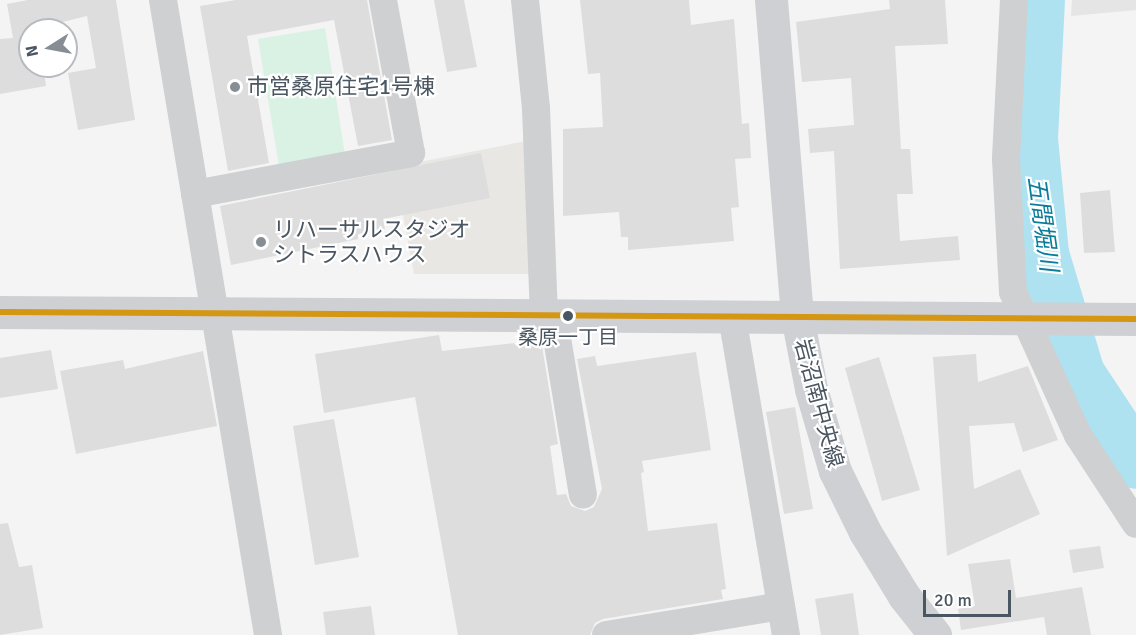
<!DOCTYPE html>
<html>
<head>
<meta charset="utf-8">
<style>
	body { margin:0 }
	#map { position:relative; width:1136px; height:635px; overflow:hidden; background:#f4f4f4; font-family:Signika,"Noto Sans JP",sans-serif }
	div>[style] { position:absolute }
	[style*='--x'] { left:calc(var(--x)*1px); top:calc(var(--y)*1px); width:calc(var(--w)*1px); rotate:calc(var(--a)*1deg) }
	.commercial>* { inset:0; background:#e8e7e3 }
	.education>* { inset:0; background:#e6e5e6 }
	.green>* { inset:0; background:#d9f2e3 }
	.river>* { height:54px; margin:-27px; padding:0 27px; transform-origin:27px; border-radius:27px; background:#aee2f0 }
	.building>* { inset:0; background:#ddddde }
	.street>* { height:28px; margin:-14px; padding:0 14px; transform-origin:14px; border-radius:14px; background:#ced0d2 }
	.secondary>* { height:33px; margin:-16.5px; padding:0 16.5px; transform-origin:16.5px; border-radius:16.5px; background:#ced0d4 }
	.bus-1>* { height:6px; margin:-3px; padding:0 3px; transform-origin:3px; border-radius:3px; background:#d49613 }
	.dots>* { width:16px; height:16px; translate:-50% -50%; box-sizing:border-box; border:3px solid #fff; border-radius:50% }
	span { translate:-50% -50%; white-space:nowrap; text-align:center; line-height:1.15; -webkit-text-stroke:4.5px #fff; paint-order:stroke }
	.bus-label { font-size:20px; color:#4a5661 }
	.poi-label { font-size:22px; color:#4a5661 }
	.left { translate:0 -50%; text-align:left }
	.street-label { font-size:22px; color:#4a5661 }
	.water-label { font-size:24px; color:#0c7c9b; font-style:italic }
	.north { position:absolute; left:18px; top:18px; width:60px; height:60px; box-sizing:border-box; background:#fff; border:2px solid #b7bbc0; border-radius:50%; rotate:259deg; font-size:16px; font-weight:700; line-height:24px; text-align:center; color:#4a5661 }
	.north::after { content:''; display:block; margin:auto; width:21px; height:27px; background:#868d94; clip-path:polygon(50% 0,100% 100%,50% 72%,0 100%) }
	.scale { position:absolute; left:923px; top:590px; width:88px; height:27px; box-sizing:border-box; border:3px solid #4a5661; border-top:0; padding-left:8px; font-size:18px; line-height:21px; white-space:nowrap; color:#4a5661; -webkit-text-stroke:4px #fff; paint-order:stroke }
</style>
</head>
<body>
<div id="map">
	<div class="commercial">
		<div style="clip-path:polygon(531px 140px,537px 274px,414px 274px,394px 167px)"></div>
	</div>
	<div class="education">
		<div style="clip-path:polygon(1072px 0,1136px 0,1136px 10px,1071px 16px)"></div>
	</div>
	<div class="green">
		<div style="clip-path:polygon(325px 28px,345px 155px,279px 166px,258px 39px)"></div>
	</div>
	<div class="river">
		<div style="--x:1038;--y:0;--w:139;--a:92.9"></div>
		<div style="--x:1031;--y:139;--w:116;--a:84.5"></div>
		<div style="--x:1042;--y:254;--w:125;--a:73.3"></div>
		<div style="--x:1078;--y:374;--w:105;--a:56.6"></div>
	</div>
	<div class="building">
		<div style="clip-path:polygon(28px 0,116px 0,135px 120px,78px 130px,68px 73px,96px 68px,87px 16px,30px 30px,30px 66px,43px 66px,46px 86px,0 94px,0 39px,13px 38px,7px 4px)"></div>
		<div style="clip-path:polygon(236px 0,367px 0,392px 140px,358px 146px,334px 20px,247px 36px,269px 163px,228px 171px,200px 6px)"></div>
		<div style="clip-path:polygon(434px 0,464px 0,477px 67px,447px 72px)"></div>
		<div style="clip-path:polygon(580px 0,689px 0,691px 25px,734px 19px,742px 124px,749px 123px,751px 158px,735px 159px,739px 207px,731px 208px,734px 241px,628px 250px,628px 237px,621px 237px,619px 212px,563px 216px,563px 129px,603px 127px,600px 73px,588px 74px)"></div>
		<div style="clip-path:polygon(889px 0,945px 0,948px 44px,895px 46px,901px 149px,910px 149px,913px 194px,897px 194px,900px 241px,958px 236px,960px 260px,840px 269px,834px 151px,810px 153px,808px 129px,854px 125px,851px 78px,802px 82px,796px 22px,890px 9px)"></div>
		<div style="clip-path:polygon(481px 153px,490px 198px,383px 219px,385px 229px,358px 234px,358px 239px,231px 265px,220px 206px)"></div>
		<div style="clip-path:polygon(1110px 190px,1115px 252px,1084px 253px,1080px 193px)"></div>
		<div style="clip-path:polygon(439px 335px,442px 351px,541px 340px,558px 444px,550px 446px,557px 495px,566px 494px,571px 506px,585px 511px,594px 507px,602px 489px,577px 359px,595px 356px,597px 366px,696px 352px,711px 450px,642px 461px,644px 472px,641px 473px,648px 531px,717px 523px,726px 589px,721px 590px,723px 599px,603px 619px,595px 623px,590px 635px,458px 635px,415px 397px,324px 413px,315px 354px)"></div>
		<div style="clip-path:polygon(51px 350px,58px 389px,0 398px,0 358px)"></div>
		<div style="clip-path:polygon(203px 351px,217px 426px,76px 454px,60px 371px,123px 360px,125px 369px)"></div>
		<div style="clip-path:polygon(976px 354px,978px 382px,1028px 366px,1058px 440px,1023px 452px,1014px 423px,969px 426px,974px 489px,1020px 469px,1040px 514px,947px 556px,933px 357px)"></div>
		<div style="clip-path:polygon(879px 357px,920px 490px,882px 501px,845px 368px)"></div>
		<div style="clip-path:polygon(795px 407px,813px 509px,784px 514px,766px 412px)"></div>
		<div style="clip-path:polygon(334px 419px,359px 557px,315px 565px,293px 426px)"></div>
		<div style="clip-path:polygon(8px 523px,19px 567px,32px 565px,43px 628px,0 635px,0 524px)"></div>
		<div style="clip-path:polygon(1100px 546px,1104px 568px,1073px 573px,1069px 550px)"></div>
		<div style="clip-path:polygon(1010px 559px,1016px 598px,1082px 587px,1091px 635px,1047px 635px,1044px 617px,961px 630px,958px 609px,975px 606px,968px 564px)"></div>
		<div style="clip-path:polygon(853px 593px,859px 635px,821px 635px,815px 599px)"></div>
		<div style="clip-path:polygon(371px 606px,375px 635px,326px 635px,323px 612px)"></div>
	</div>
	<div class="street">
		<div style="--x:163;--y:0;--w:644;--a:80.61"></div>
		<div style="--x:525;--y:0;--w:109;--a:84.2"></div>
		<div style="--x:536;--y:108;--w:206;--a:87.8"></div>
		<div style="--x:1014;--y:0;--w:159;--a:92.9"></div>
		<div style="--x:1006;--y:159;--w:133;--a:87"></div>
		<div style="--x:1013;--y:292;--w:157;--a:65.6"></div>
		<div style="--x:1078;--y:435;--w:106;--a:56.9"></div>
		<div style="--x:195;--y:194;--w:220;--a:-10.7"></div>
		<div style="--x:411;--y:153;--w:156;--a:-100.4"></div>
		<div style="--x:553;--y:314;--w:183;--a:80.6"></div>
		<div style="--x:732;--y:316;--w:324;--a:80.4"></div>
		<div style="--x:606;--y:635;--w:177;--a:-9.4"></div>
	</div>
	<div class="secondary">
		<div style="--x:771;--y:0;--w:317;--a:85.3"></div>
		<div style="--x:797;--y:316;--w:74;--a:79.1"></div>
		<div style="--x:811;--y:389;--w:85;--a:73.7"></div>
		<div style="--x:835;--y:471;--w:68;--a:63.8"></div>
		<div style="--x:865;--y:532;--w:75;--a:58.6"></div>
		<div style="--x:904;--y:596;--w:50;--a:51.5"></div>
		<div style="--x:0;--y:312;--w:1136;--a:0.35"></div>
	</div>
	<div class="bus-1">
		<div style="--x:0;--y:312;--w:1136;--a:0.35"></div>
	</div>
	<div class="dots">
		<div style="left:235px;top:87px;background:#868d94"></div>
		<div style="left:261px;top:242px;background:#868d94"></div>
		<div style="left:568px;top:316px;background:#4a5661"></div>
	</div>
	<div class="bus-label">
		<span style="left:568px;top:337px">桑原一丁目</span>
	</div>
	<div class="poi-label">
		<span class="left" style="left:247px;top:87px">市営桑原住宅1号棟</span>
		<span class="left" style="left:273px;top:242px">リハーサルスタジオ<br>シトラスハウス</span>
	</div>
	<div class="street-label">
		<span style="left:819px;top:403px;rotate:75deg">岩沼南中央線</span>
	</div>
	<div class="water-label">
		<span style="left:1042px;top:224px;rotate:82deg">五間堀川</span>
	</div>
	<div class="north">N</div>
	<div class="scale">20 m</div>
</div>
</body>
</html>
